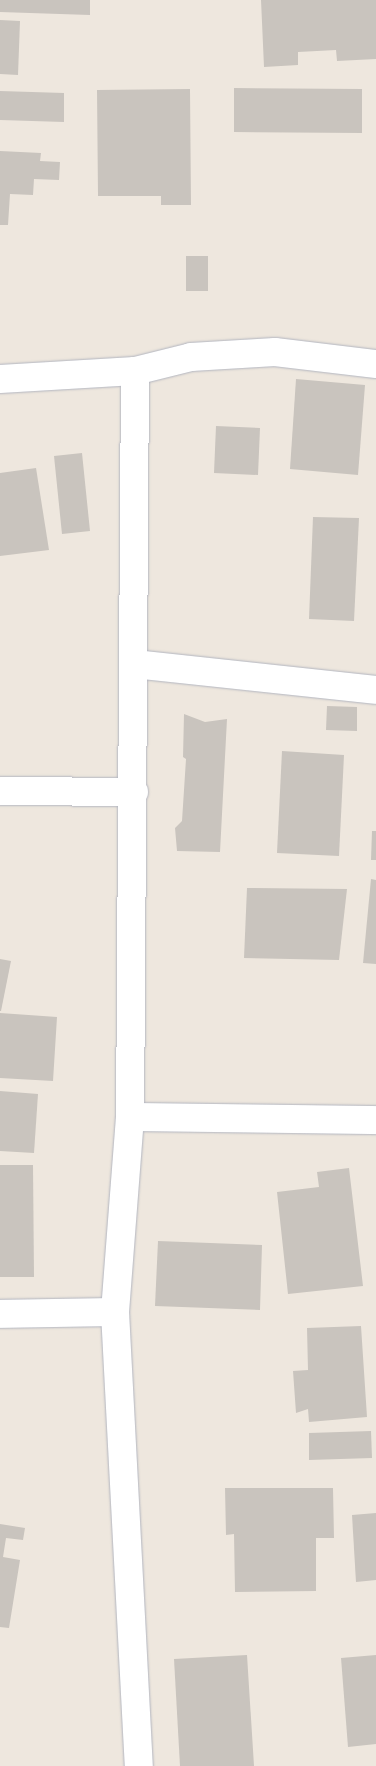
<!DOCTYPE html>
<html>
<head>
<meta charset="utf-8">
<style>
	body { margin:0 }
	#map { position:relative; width:376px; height:1766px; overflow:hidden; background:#eee7de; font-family:"DM Sans",sans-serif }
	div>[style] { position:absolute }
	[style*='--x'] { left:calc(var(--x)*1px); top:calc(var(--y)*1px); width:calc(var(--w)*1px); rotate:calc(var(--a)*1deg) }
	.building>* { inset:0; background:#c9c4be }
	.roads { filter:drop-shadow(0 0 1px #b2b5bf) drop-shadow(0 0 1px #b2b5bf) }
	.minor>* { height:28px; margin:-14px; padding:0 14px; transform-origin:14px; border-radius:14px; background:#fff }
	span { translate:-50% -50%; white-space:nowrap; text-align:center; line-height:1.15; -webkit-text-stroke:5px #fff; paint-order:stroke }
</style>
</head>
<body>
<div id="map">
	<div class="building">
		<div style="clip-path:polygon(0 0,90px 0,90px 15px,0 12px)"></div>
		<div style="clip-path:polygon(261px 0,376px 0,376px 59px,337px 61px,336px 50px,298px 52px,298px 65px,264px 67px)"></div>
		<div style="clip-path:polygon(0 20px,20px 21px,18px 75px,0 74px)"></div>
		<div style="clip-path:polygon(234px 88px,362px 89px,362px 133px,234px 132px)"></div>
		<div style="clip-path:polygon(190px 89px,191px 205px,161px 205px,161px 196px,98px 196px,97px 90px)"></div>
		<div style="clip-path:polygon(0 91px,64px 93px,64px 122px,0 120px)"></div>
		<div style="clip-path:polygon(0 151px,41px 153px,40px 161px,60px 162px,59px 180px,34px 179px,33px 195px,10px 194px,8px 225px,0 225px)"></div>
		<div style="clip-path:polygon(186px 256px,208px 256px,208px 291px,186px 291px)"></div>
		<div style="clip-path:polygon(296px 379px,365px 385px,358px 475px,290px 469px)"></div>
		<div style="clip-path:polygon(216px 426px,260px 428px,258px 475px,214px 473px)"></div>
		<div style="clip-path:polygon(82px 453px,90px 531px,62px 534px,54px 456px)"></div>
		<div style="clip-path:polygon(36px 468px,49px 550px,0 556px,0 473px)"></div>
		<div style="clip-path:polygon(313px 517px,359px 518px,354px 621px,309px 619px)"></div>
		<div style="clip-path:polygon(327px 706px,357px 707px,357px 731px,326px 730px)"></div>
		<div style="clip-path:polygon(184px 714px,205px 722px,227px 719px,220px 852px,177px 851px,175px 828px,182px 821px,186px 759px,183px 757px)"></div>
		<div style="clip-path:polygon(282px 751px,344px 755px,339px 856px,277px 853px)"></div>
		<div style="clip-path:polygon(372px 831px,376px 831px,376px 860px,371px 860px)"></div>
		<div style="clip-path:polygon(371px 879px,376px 880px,376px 964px,363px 963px)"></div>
		<div style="clip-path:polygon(247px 888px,347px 889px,339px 960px,244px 958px)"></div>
		<div style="clip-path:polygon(0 959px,11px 961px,1px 1011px,0 1011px)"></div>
		<div style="clip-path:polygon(0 1013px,57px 1017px,53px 1081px,0 1078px)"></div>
		<div style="clip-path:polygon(0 1091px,38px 1094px,34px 1153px,0 1151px)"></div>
		<div style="clip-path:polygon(0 1165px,33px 1165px,34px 1277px,0 1277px)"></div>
		<div style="clip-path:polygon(349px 1168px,363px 1286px,288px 1294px,277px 1192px,319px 1187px,317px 1172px)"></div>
		<div style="clip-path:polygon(158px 1241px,262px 1245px,260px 1310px,155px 1306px)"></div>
		<div style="clip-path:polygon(361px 1326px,367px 1417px,309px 1422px,308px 1409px,296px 1413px,293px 1371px,308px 1370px,307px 1328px)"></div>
		<div style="clip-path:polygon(371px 1431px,372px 1458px,309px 1460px,309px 1433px)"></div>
		<div style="clip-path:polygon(225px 1488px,333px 1488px,334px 1538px,316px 1538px,316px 1591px,235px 1592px,234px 1534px,226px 1535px)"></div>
		<div style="clip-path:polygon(376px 1513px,376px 1580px,356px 1582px,352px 1515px)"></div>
		<div style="clip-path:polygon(0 1524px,25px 1528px,23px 1540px,6px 1538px,3px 1557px,20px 1560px,9px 1628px,0 1627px)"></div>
		<div style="clip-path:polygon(247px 1655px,254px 1766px,180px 1766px,174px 1659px)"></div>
		<div style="clip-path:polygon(376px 1655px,376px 1744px,348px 1747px,341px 1658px)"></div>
	</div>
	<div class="roads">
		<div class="minor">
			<div style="--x:135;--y:371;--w:746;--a:90.38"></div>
			<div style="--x:130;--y:1117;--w:196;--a:94.4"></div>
			<div style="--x:115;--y:1312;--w:455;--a:87"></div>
			<div style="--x:0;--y:379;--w:135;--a:-3.4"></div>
			<div style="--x:135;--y:371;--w:58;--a:-14"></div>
			<div style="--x:191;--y:357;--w:84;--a:-3.4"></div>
			<div style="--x:275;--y:352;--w:102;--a:6.8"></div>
			<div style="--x:134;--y:664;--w:243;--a:6.1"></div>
			<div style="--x:0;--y:791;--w:134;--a:0.4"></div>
			<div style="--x:130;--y:1117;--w:246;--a:0.7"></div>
			<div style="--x:0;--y:1314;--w:115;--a:-1"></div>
		</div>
	</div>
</div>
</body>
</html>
